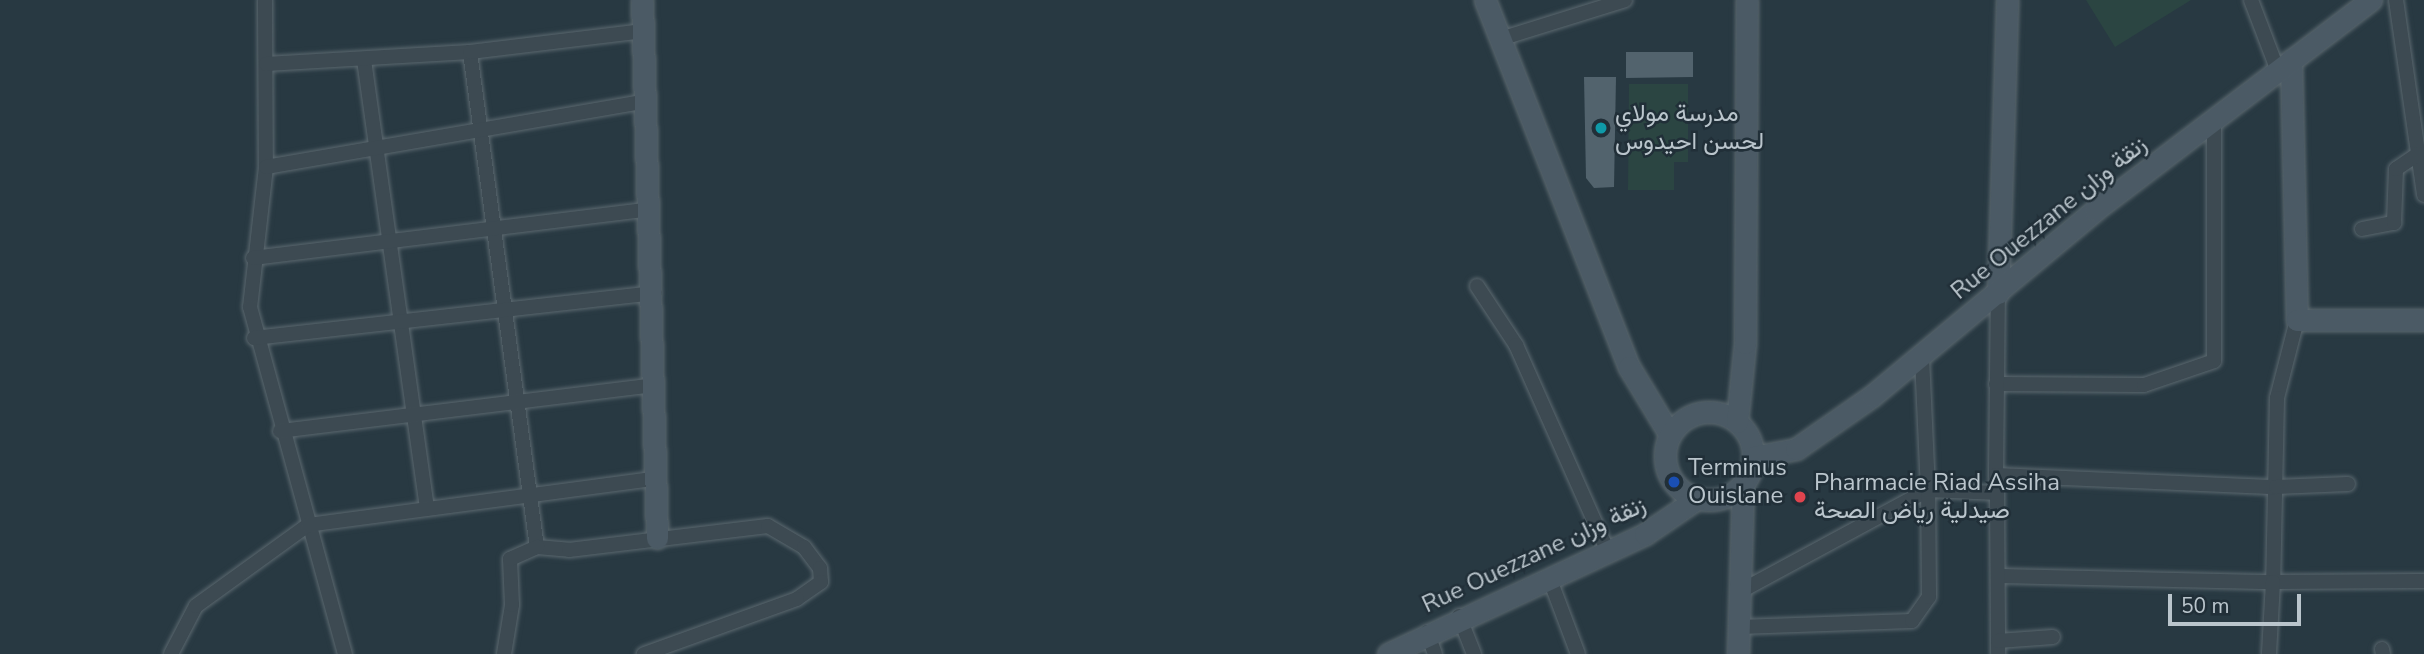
<!DOCTYPE html>
<html>
<head>
<meta charset="utf-8">
<style>
	body { margin:0 }
	#map { position:relative; width:2424px; height:654px; overflow:hidden; background:#283942; font-family:"Nunito Sans",Vazirmatn,sans-serif }
	div>[style] { position:absolute }
	[style*='--x'] { left:calc(var(--x)*1px); top:calc(var(--y)*1px); width:calc(var(--w)*1px); rotate:calc(var(--a)*1deg) }
	.green>* { inset:0; background:#2b4542 }
	.building>* { inset:0; background:#52636d }
	.roads { filter:drop-shadow(0 0 2px #5b686f) drop-shadow(0 0 2px #5b686f) }
	.street>* { height:14px; margin:-7px; padding:0 7px; transform-origin:7px; border-radius:7px; background:#3d4a52 }
	.secondary>* { height:21px; margin:-10.5px; padding:0 10.5px; transform-origin:10.5px; border-radius:10.5px; background:#4b5a65 }
	.secondary>.ring { margin:-10.5px; padding:0; box-sizing:content-box; background:none; border:21px solid #4b5a65; border-radius:50% }
	.dots>* { width:19px; height:19px; translate:-50% -50%; box-sizing:border-box; border:4px solid #212f38; border-radius:50% }
	span { translate:-50% -50%; white-space:nowrap; text-align:center; line-height:1.15; -webkit-text-stroke:5px #212f38; paint-order:stroke }
	.poi-label { font-size:24px; color:#bac5cc }
	.left { translate:0 -50%; text-align:left }
	.street-label { font-size:24px; color:#bac5cc }
	.scale { position:absolute; left:2168px; top:594px; width:133px; height:32px; box-sizing:border-box; border:4px solid #bac5cc; border-top:0; padding-left:9px; font-size:21px; line-height:24px; white-space:nowrap; color:#bac5cc; -webkit-text-stroke:5px #212f38; paint-order:stroke }
</style>
</head>
<body>
<div id="map">
	<div class="green">
		<div style="clip-path:polygon(2086px 0,2191px 0,2115px 47px)"></div>
		<div style="clip-path:polygon(1629px 84px,1688px 84px,1688px 162px,1674px 162px,1674px 190px,1628px 190px)"></div>
	</div>
	<div class="building">
		<div style="clip-path:polygon(1626px 52px,1693px 52px,1693px 77px,1626px 78px)"></div>
		<div style="clip-path:polygon(1584px 77px,1616px 77px,1614px 187px,1594px 188px,1586px 178px)"></div>
	</div>
	<div class="roads">
		<div class="street">
			<div style="--x:265;--y:0;--w:167;--a:89.7"></div>
			<div style="--x:266;--y:167;--w:141;--a:96.5"></div>
			<div style="--x:250;--y:307;--w:360;--a:74.7"></div>
			<div style="--x:2251;--y:0;--w:76;--a:69.2"></div>
			<div style="--x:2396;--y:0;--w:197;--a:81.8"></div>
			<div style="--x:1500;--y:39;--w:131;--a:-17.3"></div>
			<div style="--x:470;--y:52;--w:500;--a:82.3"></div>
			<div style="--x:537;--y:547;--w:32;--a:5"></div>
			<div style="--x:569;--y:550;--w:200;--a:-6.9"></div>
			<div style="--x:768;--y:526;--w:42;--a:30.3"></div>
			<div style="--x:804;--y:547;--w:26;--a:53"></div>
			<div style="--x:820;--y:568;--w:14;--a:86"></div>
			<div style="--x:821;--y:582;--w:29;--a:145"></div>
			<div style="--x:797;--y:599;--w:163;--a:160.2"></div>
			<div style="--x:364;--y:60;--w:453;--a:82"></div>
			<div style="--x:266;--y:64;--w:204;--a:-3.4"></div>
			<div style="--x:470;--y:52;--w:175;--a:-6.9"></div>
			<div style="--x:266;--y:167;--w:388;--a:-9.8"></div>
			<div style="--x:2362;--y:229;--w:33;--a:-11"></div>
			<div style="--x:2394;--y:223;--w:54;--a:-87.9"></div>
			<div style="--x:2396;--y:169;--w:27;--a:-34"></div>
			<div style="--x:253;--y:258;--w:401;--a:-7"></div>
			<div style="--x:1477;--y:286;--w:71;--a:56.5"></div>
			<div style="--x:1516;--y:345;--w:227;--a:66"></div>
			<div style="--x:2297;--y:320;--w:81;--a:104.4"></div>
			<div style="--x:2277;--y:398;--w:184;--a:91.2"></div>
			<div style="--x:2273;--y:582;--w:151;--a:-0.4"></div>
			<div style="--x:254;--y:338;--w:403;--a:-6.4"></div>
			<div style="--x:1996;--y:384;--w:148;--a:0.4"></div>
			<div style="--x:2144;--y:385;--w:74;--a:-18.9"></div>
			<div style="--x:2214;--y:361;--w:242;--a:-90"></div>
			<div style="--x:280;--y:431;--w:378;--a:-7"></div>
			<div style="--x:1996;--y:475;--w:182;--a:-89.4"></div>
			<div style="--x:1997;--y:493;--w:18;--a:-93"></div>
			<div style="--x:1996;--y:475;--w:280;--a:2.5"></div>
			<div style="--x:2276;--y:487;--w:72;--a:-2.4"></div>
			<div style="--x:2000;--y:576;--w:273;--a:1.3"></div>
			<div style="--x:2273;--y:582;--w:72;--a:93.2"></div>
			<div style="--x:1549;--y:577;--w:82;--a:69.4"></div>
			<div style="--x:1739;--y:592;--w:215;--a:-28.4"></div>
			<div style="--x:1928;--y:490;--w:134;--a:-92.6"></div>
			<div style="--x:1459;--y:616;--w:41;--a:68.5"></div>
			<div style="--x:1739;--y:627;--w:173;--a:-2"></div>
			<div style="--x:1912;--y:621;--w:29;--a:-55"></div>
			<div style="--x:1929;--y:597;--w:107;--a:-90.5"></div>
			<div style="--x:1928;--y:490;--w:69;--a:2.5"></div>
			<div style="--x:1997;--y:493;--w:161;--a:89.6"></div>
			<div style="--x:1427;--y:632;--w:23;--a:70"></div>
			<div style="--x:1998;--y:641;--w:55;--a:-4.2"></div>
			<div style="--x:2382;--y:649;--w:5;--a:79"></div>
			<div style="--x:171;--y:654;--w:54;--a:-62.5"></div>
			<div style="--x:196;--y:606;--w:138;--a:-35.9"></div>
			<div style="--x:308;--y:525;--w:348;--a:-7.6"></div>
			<div style="--x:504;--y:654;--w:50;--a:-80.7"></div>
			<div style="--x:512;--y:605;--w:46;--a:-92.5"></div>
			<div style="--x:510;--y:559;--w:30;--a:-24"></div>
		</div>
		<div class="secondary">
			<div style="--x:642;--y:0;--w:538;--a:88.4"></div>
			<div style="--x:1485;--y:0;--w:394;--a:68.6"></div>
			<div style="--x:1629;--y:367;--w:79;--a:58.9"></div>
			<div style="--x:2291;--y:60;--w:260;--a:88.7"></div>
			<div style="--x:2297;--y:320;--w:127;--a:0"></div>
			<div style="--x:1998;--y:293;--w:293;--a:-88.2"></div>
			<div class="ring" style="left:1665px;top:412px;width:67px;height:67px"></div>
			<div style="--x:1737;--y:422;--w:79;--a:-84.2"></div>
			<div style="--x:1745;--y:343;--w:343;--a:-89.7"></div>
			<div style="--x:1753;--y:457;--w:44;--a:-10.5"></div>
			<div style="--x:1796;--y:449;--w:93;--a:-34.9"></div>
			<div style="--x:1872;--y:396;--w:290;--a:-39.8"></div>
			<div style="--x:2095;--y:210;--w:347;--a:-37.3"></div>
			<div style="--x:1388;--y:654;--w:284;--a:-25"></div>
			<div style="--x:1645;--y:534;--w:64;--a:-34.2"></div>
			<div style="--x:1738;--y:654;--w:170;--a:-88.3"></div>
		</div>
	</div>
	<div class="dots">
		<div style="left:1601px;top:128px;background:#0f9aa8"></div>
		<div style="left:1674px;top:482px;background:#1a4fb4"></div>
		<div style="left:1800px;top:497px;background:#e0444e"></div>
	</div>
	<div class="poi-label">
		<span class="left" style="left:1615px;top:128px">مدرسة مولاي<br>لحسن احيدوس</span>
		<span class="left" style="left:1688px;top:482px">Terminus<br>Ouislane</span>
		<span class="left" style="left:1814px;top:497px">Pharmacie Riad Assiha<br>صيدلية رياض الصحة</span>
	</div>
	<div class="street-label">
		<span style="left:2049px;top:218px;rotate:-39deg">Rue Ouezzane زنقة وزان</span>
		<span style="left:1534px;top:555px;rotate:-25deg">Rue Ouezzane زنقة وزان</span>
	</div>
	<div class="scale">50 m</div>
</div>
</body>
</html>
